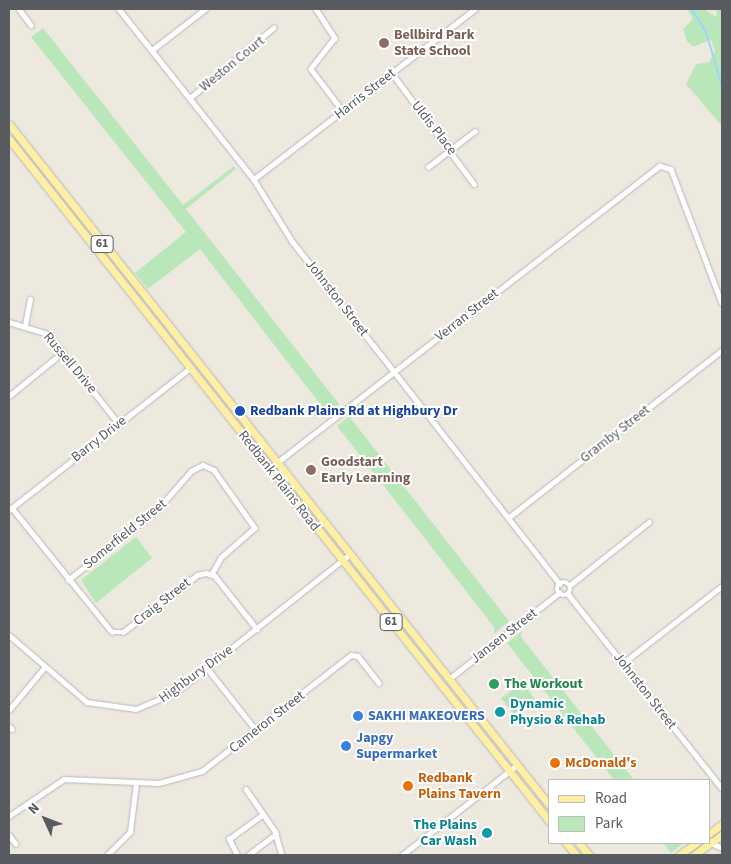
<!DOCTYPE html>
<html>
<head>
<meta charset="utf-8">
<style>
	body { margin:0 }
	#map { position:relative; width:731px; height:864px; overflow:hidden; background:#ede9df; font-family:"Source Sans 3",sans-serif }
	div>[style] { position:absolute }
	[style*='--x'] { left:calc(var(--x)*1px); top:calc(var(--y)*1px); width:calc(var(--w)*1px); rotate:calc(var(--a)*1deg) }
	.green>* { inset:0; background:#bae7b9 }
	.stream>* { height:2px; margin:-1px; padding:0 1px; transform-origin:1px; border-radius:1px; background:#9dd5ff }
	.roads { filter:drop-shadow(0 0 1px #b5b8bd) drop-shadow(0 0 1px #b5b8bd) }
	.minor>* { height:4.5px; margin:-2.25px; padding:0 2.25px; transform-origin:2.25px; border-radius:2.25px; background:#fff }
	.minor>.ring { margin:-2.25px; padding:0; box-sizing:content-box; background:none; border:4.5px solid #fff; border-radius:50% }
	.primary>* { height:7px; margin:-3.5px; padding:0 3.5px; transform-origin:3.5px; border-radius:3.5px; background:#ffefa2 }
	.dots>* { width:14px; height:14px; translate:-50% -50%; box-sizing:border-box; border:2px solid #fff; border-radius:50% }
	span { translate:-50% -50%; white-space:nowrap; text-align:center; line-height:1.15; -webkit-text-stroke:4px #fff; paint-order:stroke }
	.shield-label span { padding:1px 4px; background:#fff; border:1px solid; border-radius:4px; -webkit-text-stroke-width:0 }
	.shield-label { font-size:12px; color:#585c61; font-weight:700 }
	.education-label { font-size:14px; color:#785e54; font-weight:700 }
	.left { translate:0 -50%; text-align:left }
	.street-label { font-size:14px; color:#585c61 }
	.transit-label { font-size:14px; color:#164399; font-weight:700 }
	.leisure-label { font-size:14px; color:#27864d; font-weight:700 }
	.culture-label { font-size:14px; color:#0d838f; font-weight:700 }
	.right { translate:-100% -50%; text-align:right }
	.shop-label { font-size:14px; color:#366cbe; font-weight:700 }
	.food-label { font-size:14px; color:#c56008; font-weight:700 }
	.frame { position:absolute; inset:0; border:10px solid #585c61; pointer-events:none }
	.legend { position:absolute; left:548px; top:779px; width:162px; height:65px; box-sizing:border-box; background:#fff; border:1px solid #bcbec0; margin:0; padding:6px 9px; list-style:none; font-size:15px; color:#585c61 }
	.legend li { display:flex; align-items:center; gap:10px; height:25px }
	.legend b { width:25px; border:1px solid #bcbec0 }
	.north { position:absolute; left:20px; top:794px; width:50px; height:50px; -webkit-text-stroke:4px #fff; paint-order:stroke; rotate:313deg; font-size:14px; font-weight:700; line-height:20px; text-align:center; color:#585c61 }
	.north::after { content:''; display:block; margin:auto; width:18px; height:22px; background:#585c61; clip-path:polygon(50% 0,100% 100%,50% 72%,0 100%) }
</style>
</head>
<body>
<div id="map">
	<div class="green">
		<div style="clip-path:polygon(687px 9px,704px 9px,716px 17px,717px 9px,722px 9px,722px 126px,686px 84px,696px 64px,709px 62px,715px 51px,711px 40px,693px 47px,687px 41px,683px 29px,693px 19px)"></div>
		<div style="clip-path:polygon(43px 28px,183px 205px,234px 166px,236px 169px,186px 209px,339px 404px,327px 413px,200px 249px,148px 289px,135px 273px,186px 232px,31px 37px)"></div>
		<div style="clip-path:polygon(349px 416px,509px 621px,494px 634px,494px 627px,337px 426px)"></div>
		<div style="clip-path:polygon(136px 537px,152px 558px,96px 603px,81px 580px)"></div>
		<div style="clip-path:polygon(522px 631px,521px 637px,634px 780px,614px 780px,507px 643px)"></div>
		<div style="clip-path:polygon(522px 682px,537px 702px,514px 715px,501px 698px)"></div>
		<div style="clip-path:polygon(663px 843px,684px 843px,671px 853px)"></div>
	</div>
	<div class="stream">
		<div style="--x:692;--y:9;--w:27;--a:59"></div>
		<div style="--x:706;--y:32;--w:56;--a:73.5"></div>
	</div>
	<div class="roads">
		<div class="minor">
			<div style="--x:19;--y:9;--w:20;--a:53"></div>
			<div style="--x:119;--y:9;--w:216;--a:51.6"></div>
			<div style="--x:253;--y:178;--w:74;--a:58.2"></div>
			<div style="--x:292;--y:241;--w:435;--a:52"></div>
			<div style="--x:316;--y:9;--w:35;--a:57"></div>
			<div style="--x:335;--y:38;--w:39;--a:128"></div>
			<div style="--x:311;--y:69;--w:53;--a:52.7"></div>
			<div style="--x:152;--y:50;--w:67;--a:-37.7"></div>
			<div style="--x:392;--y:73;--w:138;--a:53.5"></div>
			<div style="--x:190;--y:98;--w:109;--a:-40.1"></div>
			<div style="--x:428;--y:167;--w:59;--a:-37.5"></div>
			<div style="--x:254;--y:179;--w:279;--a:-37.6"></div>
			<div style="--x:9;--y:322;--w:41;--a:17.1"></div>
			<div style="--x:48;--y:334;--w:115;--a:51.7"></div>
			<div style="--x:25;--y:325;--w:26;--a:-79"></div>
			<div style="--x:9;--y:396;--w:70;--a:-39.2"></div>
			<div style="--x:270;--y:468;--w:493;--a:-37.8"></div>
			<div style="--x:660;--y:166;--w:11;--a:15"></div>
			<div style="--x:671;--y:169;--w:143;--a:69.2"></div>
			<div style="--x:12;--y:508;--w:159;--a:51.1"></div>
			<div style="--x:112;--y:632;--w:11;--a:0"></div>
			<div style="--x:123;--y:632;--w:93;--a:-37.6"></div>
			<div style="--x:197;--y:575;--w:9;--a:-13"></div>
			<div style="--x:206;--y:573;--w:9;--a:18"></div>
			<div style="--x:215;--y:576;--w:68;--a:51.6"></div>
			<div style="--x:9;--y:510;--w:230;--a:-38.1"></div>
			<div style="--x:508;--y:518;--w:272;--a:-38.1"></div>
			<div style="--x:68;--y:580;--w:115;--a:-38.3"></div>
			<div style="--x:158;--y:509;--w:50;--a:-49"></div>
			<div style="--x:191;--y:471;--w:13;--a:-27"></div>
			<div style="--x:203;--y:465;--w:12;--a:24"></div>
			<div style="--x:214;--y:470;--w:71;--a:54.7"></div>
			<div style="--x:255;--y:528;--w:45;--a:138.6"></div>
			<div style="--x:221;--y:558;--w:18;--a:119"></div>
			<div class="ring" style="left:557px;top:582px;width:9.5px;height:9.5px"></div>
			<div style="--x:570;--y:585;--w:101;--a:-38.6"></div>
			<div style="--x:568;--y:594;--w:248;--a:51.6"></div>
			<div style="--x:9;--y:635;--w:103;--a:40.7"></div>
			<div style="--x:87;--y:702;--w:49;--a:8.1"></div>
			<div style="--x:136;--y:709;--w:43;--a:-23"></div>
			<div style="--x:176;--y:692;--w:221;--a:-38.4"></div>
			<div style="--x:623;--y:663;--w:125;--a:-37.9"></div>
			<div style="--x:207;--y:668;--w:79;--a:51.7"></div>
			<div style="--x:449;--y:679;--w:140;--a:-38"></div>
			<div style="--x:9;--y:710;--w:55;--a:-50.2"></div>
			<div style="--x:9;--y:726;--w:4;--a:45"></div>
			<div style="--x:246;--y:789;--w:51;--a:55.4"></div>
			<div style="--x:275;--y:831;--w:25;--a:74"></div>
			<div style="--x:9;--y:816;--w:66;--a:-33.9"></div>
			<div style="--x:64;--y:779;--w:95;--a:2.4"></div>
			<div style="--x:159;--y:783;--w:45;--a:-15.6"></div>
			<div style="--x:202;--y:771;--w:189;--a:-37.9"></div>
			<div style="--x:351;--y:655;--w:7;--a:8"></div>
			<div style="--x:358;--y:656;--w:34;--a:52"></div>
			<div style="--x:9;--y:835;--w:11;--a:52"></div>
			<div style="--x:711;--y:843;--w:12;--a:24"></div>
			<div style="--x:107;--y:855;--w:33;--a:-45"></div>
			<div style="--x:130;--y:832;--w:49;--a:-83"></div>
			<div style="--x:237;--y:855;--w:18;--a:-117"></div>
			<div style="--x:229;--y:839;--w:41;--a:-36"></div>
			<div style="--x:248;--y:855;--w:35;--a:-37"></div>
			<div style="--x:402;--y:855;--w:146;--a:-38"></div>
		</div>
		<div class="primary">
			<div style="--x:9;--y:124;--w:871;--a:51.58"></div>
			<div style="--x:9;--y:139;--w:871;--a:51.62"></div>
			<div style="--x:710;--y:833;--w:15;--a:-37"></div>
			<div style="--x:566;--y:843;--w:16;--a:50"></div>
			<div style="--x:579;--y:843;--w:16;--a:50"></div>
			<div style="--x:679;--y:855;--w:21;--a:-35"></div>
			<div style="--x:694;--y:855;--w:34;--a:-36"></div>
		</div>
	</div>
	<div class="dots">
		<div style="left:384px;top:43px;background:#8d6e63"></div>
		<div style="left:240px;top:411px;background:#1a4fb4"></div>
		<div style="left:311px;top:470px;background:#8d6e63"></div>
		<div style="left:494px;top:684px;background:#2e9e5b"></div>
		<div style="left:500px;top:712px;background:#0f9aa8"></div>
		<div style="left:358px;top:716px;background:#3f7fe0"></div>
		<div style="left:346px;top:746px;background:#3f7fe0"></div>
		<div style="left:555px;top:763px;background:#e8710a"></div>
		<div style="left:408px;top:786px;background:#e8710a"></div>
		<div style="left:487px;top:833px;background:#0f9aa8"></div>
	</div>
	<div class="shield-label">
		<span style="left:102px;top:244px">61</span>
		<span style="left:391px;top:622px">61</span>
	</div>
	<div class="education-label">
		<span class="left" style="left:394px;top:43px">Bellbird Park<br>State School</span>
		<span class="left" style="left:321px;top:470px">Goodstart<br>Early Learning</span>
	</div>
	<div class="street-label">
		<span style="left:232px;top:64px;rotate:-39deg">Weston Court</span>
		<span style="left:365px;top:94px;rotate:-38deg">Harris Street</span>
		<span style="left:434px;top:128px;rotate:52deg">Uldis Place</span>
		<span style="left:337px;top:298px;rotate:52deg">Johnston Street</span>
		<span style="left:467px;top:315px;rotate:-38deg">Verran Street</span>
		<span style="left:70px;top:363px;rotate:50deg">Russell Drive</span>
		<span style="left:615px;top:434px;rotate:-38deg">Gramby Street</span>
		<span style="left:99px;top:439px;rotate:-38deg">Barry Drive</span>
		<span style="left:279px;top:481px;rotate:52deg">Redbank Plains Road</span>
		<span style="left:125px;top:534px;rotate:-39deg">Somerfield Street</span>
		<span style="left:162px;top:602px;rotate:-38deg">Craig Street</span>
		<span style="left:504px;top:636px;rotate:-38deg">Jansen Street</span>
		<span style="left:196px;top:674px;rotate:-36deg">Highbury Drive</span>
		<span style="left:645px;top:691px;rotate:52deg">Johnston Street</span>
		<span style="left:267px;top:722px;rotate:-38deg">Cameron Street</span>
	</div>
	<div class="transit-label">
		<span class="left" style="left:250px;top:411px">Redbank Plains Rd at Highbury Dr</span>
	</div>
	<div class="leisure-label">
		<span class="left" style="left:504px;top:684px">The Workout</span>
	</div>
	<div class="culture-label">
		<span class="left" style="left:510px;top:712px">Dynamic<br>Physio &amp; Rehab</span>
		<span class="right" style="left:477px;top:833px">The Plains<br>Car Wash</span>
	</div>
	<div class="shop-label">
		<span class="left" style="left:368px;top:716px">SAKHI MAKEOVERS</span>
		<span class="left" style="left:356px;top:746px">Japgy<br>Supermarket</span>
	</div>
	<div class="food-label">
		<span class="left" style="left:565px;top:763px">McDonald's</span>
		<span class="left" style="left:418px;top:786px">Redbank<br>Plains Tavern</span>
	</div>
	<div class="frame"></div>
	<ul class="legend">
	<li><b style="height:6px;background:#ffefa2"></b>Road</li>
	<li><b style="height:14px;background:#bae7b9"></b>Park</li>
	</ul>
	<div class="north">N</div>
</div>
</body>
</html>
